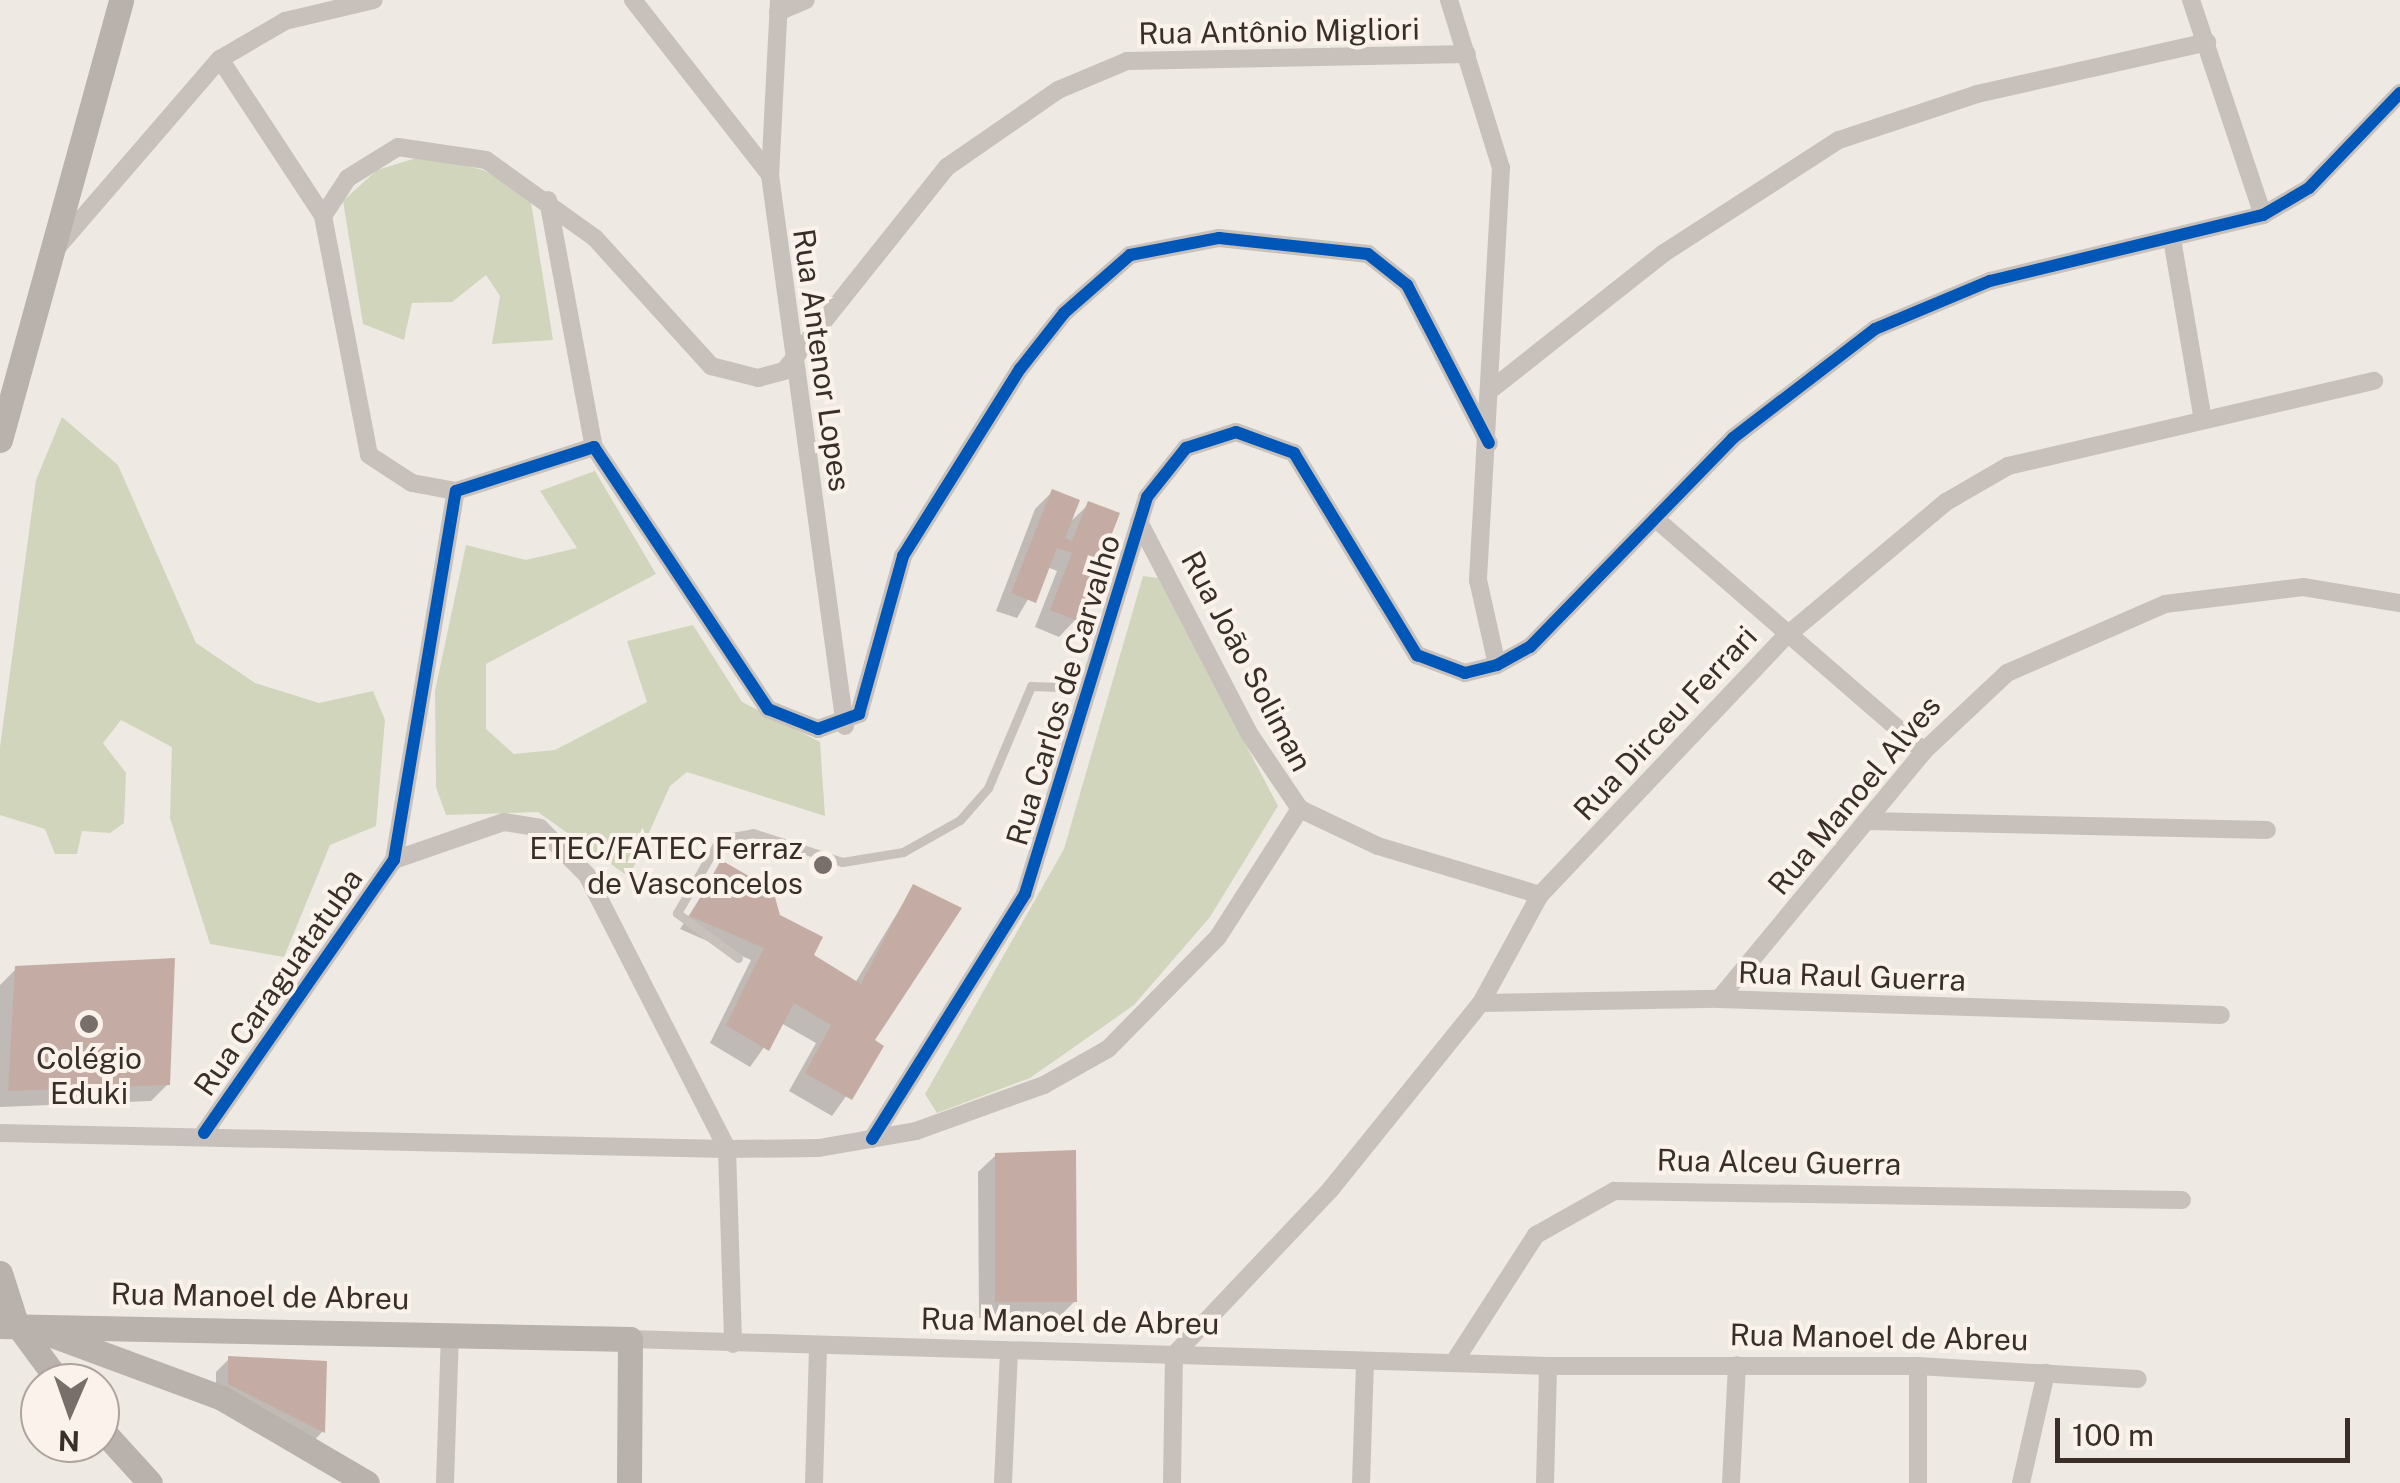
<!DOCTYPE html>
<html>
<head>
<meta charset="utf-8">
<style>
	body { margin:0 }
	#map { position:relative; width:2400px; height:1483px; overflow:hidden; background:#efe9e3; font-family:"Public Sans",sans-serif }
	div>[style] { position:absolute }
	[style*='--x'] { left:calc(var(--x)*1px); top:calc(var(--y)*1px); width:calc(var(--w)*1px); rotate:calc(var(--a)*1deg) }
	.green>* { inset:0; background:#d1d5bc }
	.shadow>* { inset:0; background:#0003 }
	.building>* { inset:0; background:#c4aca4 }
	.lane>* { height:9px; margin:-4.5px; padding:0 4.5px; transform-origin:4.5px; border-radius:4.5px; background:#c8c1bb }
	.street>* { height:18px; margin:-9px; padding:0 9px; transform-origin:9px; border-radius:9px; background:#c8c1bb }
	.secondary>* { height:25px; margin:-12.5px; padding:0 12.5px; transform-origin:12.5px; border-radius:12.5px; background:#b9b1ab }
	.cycleway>* { height:12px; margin:-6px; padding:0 6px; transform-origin:6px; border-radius:6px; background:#0057b8 }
	.dots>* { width:28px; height:28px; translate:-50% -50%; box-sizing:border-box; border:5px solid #fbf3eb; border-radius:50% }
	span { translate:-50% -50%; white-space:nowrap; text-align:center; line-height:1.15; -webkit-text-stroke:8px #fbf3eb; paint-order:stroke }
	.street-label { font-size:30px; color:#3a2e29 }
	.poi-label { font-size:30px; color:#3a2e29 }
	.right { translate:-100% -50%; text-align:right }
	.north { position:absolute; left:20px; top:1363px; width:100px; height:100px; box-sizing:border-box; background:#fbf3eb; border:2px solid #aea49d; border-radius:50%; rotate:182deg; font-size:28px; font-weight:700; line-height:40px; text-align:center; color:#3a2e29 }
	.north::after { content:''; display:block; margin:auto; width:35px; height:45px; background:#796f6a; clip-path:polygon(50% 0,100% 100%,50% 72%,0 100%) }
	.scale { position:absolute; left:2055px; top:1418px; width:295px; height:45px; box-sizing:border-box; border:5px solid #3a2e29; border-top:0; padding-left:12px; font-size:30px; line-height:35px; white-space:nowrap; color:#3a2e29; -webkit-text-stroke:8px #fbf3eb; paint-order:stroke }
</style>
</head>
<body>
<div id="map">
	<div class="green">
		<div style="clip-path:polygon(423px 156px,483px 170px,530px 196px,553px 340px,492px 344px,500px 296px,486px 275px,452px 302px,412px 303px,404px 340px,363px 324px,343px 201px,377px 170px)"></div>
		<div style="clip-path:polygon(62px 417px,118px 465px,196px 643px,255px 683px,319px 703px,373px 691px,385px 720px,376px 826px,330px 845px,284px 957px,210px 944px,170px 818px,172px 747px,121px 720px,103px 743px,126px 773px,124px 823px,110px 833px,82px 831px,77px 854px,55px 854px,45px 829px,0 815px,0 747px,36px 480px)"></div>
		<div style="clip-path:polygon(595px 471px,656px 574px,486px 664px,486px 729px,514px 754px,555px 750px,647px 702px,627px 641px,693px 625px,742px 702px,820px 742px,825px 816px,687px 772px,670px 786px,629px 877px,538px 812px,446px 815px,436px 787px,435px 691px,466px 545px,526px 560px,577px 548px,540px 491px)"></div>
		<div style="clip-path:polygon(1143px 576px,1158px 578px,1278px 806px,1210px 917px,1134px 1005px,1030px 1078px,937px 1113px,925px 1094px,1064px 849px)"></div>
	</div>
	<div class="shadow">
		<div style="clip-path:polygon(1052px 492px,1067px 525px,1089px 504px,1076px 619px,1059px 637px,1035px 627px,1057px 571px,1047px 567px,1017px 618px,996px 611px,1035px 509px)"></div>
		<div style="clip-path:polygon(722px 864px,811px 956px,855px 983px,913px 887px,871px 1041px,881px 1047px,832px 1116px,789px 1091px,816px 1043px,781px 1023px,750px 1067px,710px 1043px,751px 960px,680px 929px)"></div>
		<div style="clip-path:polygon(16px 969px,168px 1084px,151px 1101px,0 1107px,0 985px)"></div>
		<div style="clip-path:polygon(996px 1155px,1075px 1301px,1058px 1318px,979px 1318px,978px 1172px)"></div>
		<div style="clip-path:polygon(229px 1359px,324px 1364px,322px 1432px,310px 1445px,216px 1396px,216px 1372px)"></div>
	</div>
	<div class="building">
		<div style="clip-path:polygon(1052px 489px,1080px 500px,1065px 538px,1072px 541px,1088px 501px,1120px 513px,1078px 621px,1050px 610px,1072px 553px,1057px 548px,1036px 603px,1011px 593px)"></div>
		<div style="clip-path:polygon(721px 860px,773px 890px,780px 915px,823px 937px,814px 955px,861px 984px,913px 884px,962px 908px,875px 1040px,884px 1046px,852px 1100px,805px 1073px,831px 1025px,794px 1003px,769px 1051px,726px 1025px,764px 948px,690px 916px)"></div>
		<div style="clip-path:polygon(175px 958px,170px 1085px,8px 1091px,15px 966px)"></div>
		<div style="clip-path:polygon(1076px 1150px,1077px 1302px,995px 1302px,995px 1153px)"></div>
		<div style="clip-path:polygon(228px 1356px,327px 1361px,325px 1433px,228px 1384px)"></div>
	</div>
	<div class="lane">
		<div style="--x:738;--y:958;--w:76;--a:-143.6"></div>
		<div style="--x:677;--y:913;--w:86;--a:-59.8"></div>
		<div style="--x:720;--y:839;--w:34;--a:-10"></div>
		<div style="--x:753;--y:833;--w:94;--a:18"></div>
		<div style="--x:842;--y:862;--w:62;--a:-9.3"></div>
		<div style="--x:903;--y:852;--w:65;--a:-29.3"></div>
		<div style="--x:960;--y:820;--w:43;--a:-48.8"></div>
		<div style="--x:988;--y:788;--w:111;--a:-67.1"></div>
		<div style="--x:1031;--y:686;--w:59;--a:1.9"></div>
	</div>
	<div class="street">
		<div style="--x:633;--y:0;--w:222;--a:51.9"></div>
		<div style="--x:779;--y:0;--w:175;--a:92.9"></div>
		<div style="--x:770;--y:175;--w:556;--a:82.25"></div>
		<div style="--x:1449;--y:0;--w:176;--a:72.8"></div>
		<div style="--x:1501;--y:168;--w:413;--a:93.2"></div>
		<div style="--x:1478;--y:580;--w:87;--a:77.4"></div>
		<div style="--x:2191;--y:0;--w:227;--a:71.5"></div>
		<div style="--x:778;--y:12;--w:30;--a:-23"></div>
		<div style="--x:220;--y:59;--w:188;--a:56.7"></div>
		<div style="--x:323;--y:216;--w:243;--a:79.1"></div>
		<div style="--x:369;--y:455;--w:51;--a:33.1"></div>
		<div style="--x:412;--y:483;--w:45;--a:10.3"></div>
		<div style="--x:548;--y:200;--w:251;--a:79.5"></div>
		<div style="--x:323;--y:216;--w:45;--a:-56.7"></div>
		<div style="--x:348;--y:178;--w:59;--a:-31.8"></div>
		<div style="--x:398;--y:147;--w:89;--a:8.4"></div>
		<div style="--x:486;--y:160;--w:134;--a:35.6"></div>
		<div style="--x:595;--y:238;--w:173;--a:47.8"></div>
		<div style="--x:711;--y:366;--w:49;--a:14.3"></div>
		<div style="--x:758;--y:378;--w:27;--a:-15"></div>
		<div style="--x:784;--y:371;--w:261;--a:-51.4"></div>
		<div style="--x:947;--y:167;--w:135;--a:-34.7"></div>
		<div style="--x:1058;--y:90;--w:75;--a:-22.8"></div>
		<div style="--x:1127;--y:61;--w:340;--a:-1.2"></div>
		<div style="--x:2172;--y:239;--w:184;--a:80.3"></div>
		<div style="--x:54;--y:251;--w:254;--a:-49.2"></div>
		<div style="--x:220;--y:59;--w:75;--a:-30.3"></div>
		<div style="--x:285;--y:21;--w:91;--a:-13.3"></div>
		<div style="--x:1493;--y:388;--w:218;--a:-38.3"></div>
		<div style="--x:1664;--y:253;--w:208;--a:-32.9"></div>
		<div style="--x:1839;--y:140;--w:145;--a:-18.4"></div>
		<div style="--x:1977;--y:94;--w:236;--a:-12.7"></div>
		<div style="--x:1657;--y:520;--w:353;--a:40.9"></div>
		<div style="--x:1139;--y:522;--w:240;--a:62.5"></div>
		<div style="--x:1250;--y:735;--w:89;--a:56"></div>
		<div style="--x:1300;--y:809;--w:86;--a:25.4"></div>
		<div style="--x:1378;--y:846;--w:169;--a:16.8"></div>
		<div style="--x:1866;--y:821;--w:401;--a:1.3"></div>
		<div style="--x:394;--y:860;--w:116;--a:-19.1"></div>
		<div style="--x:504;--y:822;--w:36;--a:9"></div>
		<div style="--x:540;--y:828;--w:66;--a:45"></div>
		<div style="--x:587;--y:875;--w:308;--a:62.9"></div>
		<div style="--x:727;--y:1149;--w:195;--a:88.2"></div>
		<div style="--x:1719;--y:999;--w:322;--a:-50.4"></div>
		<div style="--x:1924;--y:751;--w:114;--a:-43.2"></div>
		<div style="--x:2007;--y:673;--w:172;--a:-23.6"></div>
		<div style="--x:2165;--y:604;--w:139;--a:-7"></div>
		<div style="--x:2303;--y:587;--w:98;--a:9.4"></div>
		<div style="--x:1481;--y:1003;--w:238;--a:-1"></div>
		<div style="--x:1719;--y:999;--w:502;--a:1.83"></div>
		<div style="--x:0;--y:1133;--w:727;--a:1.26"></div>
		<div style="--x:727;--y:1149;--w:92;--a:-0.6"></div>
		<div style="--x:819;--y:1148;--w:98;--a:-9.9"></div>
		<div style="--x:916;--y:1131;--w:136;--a:-19.8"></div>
		<div style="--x:1044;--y:1085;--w:73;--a:-29.4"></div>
		<div style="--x:1108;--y:1049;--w:157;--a:-45.5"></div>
		<div style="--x:1218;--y:937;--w:152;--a:-57.4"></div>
		<div style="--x:204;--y:1133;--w:333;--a:-55.2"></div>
		<div style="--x:394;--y:860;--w:374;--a:-80.5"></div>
		<div style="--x:456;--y:491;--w:145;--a:-17.7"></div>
		<div style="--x:594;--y:447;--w:315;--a:56.4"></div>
		<div style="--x:768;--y:709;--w:54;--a:21.8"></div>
		<div style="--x:818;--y:729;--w:44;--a:-20.1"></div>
		<div style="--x:859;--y:714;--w:164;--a:-74.4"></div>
		<div style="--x:903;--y:556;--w:221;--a:-58"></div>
		<div style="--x:1020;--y:369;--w:71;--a:-51.8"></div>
		<div style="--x:1064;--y:313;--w:88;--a:-41.3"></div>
		<div style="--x:1130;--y:255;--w:91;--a:-10.8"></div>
		<div style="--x:1219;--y:238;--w:150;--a:6.1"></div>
		<div style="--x:1368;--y:254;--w:50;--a:38.5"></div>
		<div style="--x:1407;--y:285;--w:178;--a:62.6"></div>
		<div style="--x:872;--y:1139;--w:289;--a:-58"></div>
		<div style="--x:1025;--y:894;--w:415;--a:-72.9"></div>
		<div style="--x:1147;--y:497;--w:63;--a:-51.5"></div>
		<div style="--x:1186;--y:448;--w:52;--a:-17.7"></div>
		<div style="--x:1236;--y:432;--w:62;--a:19.9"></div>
		<div style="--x:1294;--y:453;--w:237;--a:58.7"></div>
		<div style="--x:1417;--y:655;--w:51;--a:20.6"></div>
		<div style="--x:1465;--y:673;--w:33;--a:-14"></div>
		<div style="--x:1497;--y:665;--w:38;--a:-29"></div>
		<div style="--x:1530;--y:647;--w:291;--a:-45.8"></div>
		<div style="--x:1733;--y:438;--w:179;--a:-37.5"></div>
		<div style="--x:1875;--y:329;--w:125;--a:-22.7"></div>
		<div style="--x:1990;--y:281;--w:281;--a:-13.6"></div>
		<div style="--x:2263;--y:215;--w:53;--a:-30.4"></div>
		<div style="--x:2309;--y:188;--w:132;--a:-46.2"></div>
		<div style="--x:630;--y:1339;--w:918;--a:1.68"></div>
		<div style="--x:1548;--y:1366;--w:370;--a:0"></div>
		<div style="--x:1918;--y:1366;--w:220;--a:3.4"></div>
		<div style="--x:1456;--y:1359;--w:148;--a:-57.2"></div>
		<div style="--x:1536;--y:1235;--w:90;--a:-29.4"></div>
		<div style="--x:1614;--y:1191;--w:568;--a:0.91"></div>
		<div style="--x:1918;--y:1366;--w:117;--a:90"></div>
		<div style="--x:445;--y:1483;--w:150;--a:-88.1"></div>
		<div style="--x:814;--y:1483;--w:136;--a:-88.3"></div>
		<div style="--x:1003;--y:1483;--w:130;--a:-87.4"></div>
		<div style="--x:1172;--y:1483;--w:128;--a:-89.1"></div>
		<div style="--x:1174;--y:1355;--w:227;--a:-46.6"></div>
		<div style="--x:1330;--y:1190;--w:240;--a:-51.1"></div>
		<div style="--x:1481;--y:1003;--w:123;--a:-61.4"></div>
		<div style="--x:1540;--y:895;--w:356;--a:-46.5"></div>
		<div style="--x:1785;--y:637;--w:210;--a:-40"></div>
		<div style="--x:1946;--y:502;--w:72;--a:-30.1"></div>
		<div style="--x:2008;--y:466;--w:376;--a:-13.1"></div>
		<div style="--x:1361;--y:1483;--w:121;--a:-88.1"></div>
		<div style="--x:1545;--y:1483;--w:117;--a:-88.5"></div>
		<div style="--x:1731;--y:1483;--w:118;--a:-87.1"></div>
		<div style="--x:2021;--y:1483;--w:113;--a:-77.2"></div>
	</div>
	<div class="secondary">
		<div style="--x:0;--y:440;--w:456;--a:-74.6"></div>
		<div style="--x:0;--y:1273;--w:52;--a:72.3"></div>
		<div style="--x:16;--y:1323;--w:74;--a:53.7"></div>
		<div style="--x:0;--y:1326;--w:630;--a:1.18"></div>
		<div style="--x:630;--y:1339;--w:144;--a:90.4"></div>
		<div style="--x:44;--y:1332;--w:188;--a:20.3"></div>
		<div style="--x:220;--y:1397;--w:170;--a:30.3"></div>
		<div style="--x:100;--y:1428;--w:74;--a:47.7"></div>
	</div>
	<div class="cycleway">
		<div style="--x:204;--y:1133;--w:333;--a:-55.2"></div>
		<div style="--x:394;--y:860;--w:374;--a:-80.5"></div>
		<div style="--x:456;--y:491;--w:145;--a:-17.7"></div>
		<div style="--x:594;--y:447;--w:315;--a:56.4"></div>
		<div style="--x:768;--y:709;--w:54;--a:21.8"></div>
		<div style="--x:818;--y:729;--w:44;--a:-20.1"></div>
		<div style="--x:859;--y:714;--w:164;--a:-74.4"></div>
		<div style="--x:903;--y:556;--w:221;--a:-58"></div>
		<div style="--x:1020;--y:369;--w:71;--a:-51.8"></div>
		<div style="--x:1064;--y:313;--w:88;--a:-41.3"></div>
		<div style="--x:1130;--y:255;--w:91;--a:-10.8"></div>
		<div style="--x:1219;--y:238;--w:150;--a:6.1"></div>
		<div style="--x:1368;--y:254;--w:50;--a:38.5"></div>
		<div style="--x:1407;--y:285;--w:178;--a:62.6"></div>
		<div style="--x:872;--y:1139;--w:289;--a:-58"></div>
		<div style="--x:1025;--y:894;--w:415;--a:-72.9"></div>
		<div style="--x:1147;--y:497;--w:63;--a:-51.5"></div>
		<div style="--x:1186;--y:448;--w:52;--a:-17.7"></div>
		<div style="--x:1236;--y:432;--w:62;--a:19.9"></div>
		<div style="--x:1294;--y:453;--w:237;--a:58.7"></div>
		<div style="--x:1417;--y:655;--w:51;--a:20.6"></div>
		<div style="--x:1465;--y:673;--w:33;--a:-14"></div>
		<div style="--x:1497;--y:665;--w:38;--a:-29"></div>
		<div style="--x:1530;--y:647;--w:291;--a:-45.8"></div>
		<div style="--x:1733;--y:438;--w:179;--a:-37.5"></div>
		<div style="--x:1875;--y:329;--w:125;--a:-22.7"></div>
		<div style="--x:1990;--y:281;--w:281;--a:-13.6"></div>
		<div style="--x:2263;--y:215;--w:53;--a:-30.4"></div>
		<div style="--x:2309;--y:188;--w:132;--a:-46.2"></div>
	</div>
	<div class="dots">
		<div style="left:823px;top:865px;background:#796f6a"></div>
		<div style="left:89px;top:1024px;background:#796f6a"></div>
	</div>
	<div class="street-label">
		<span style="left:1279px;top:31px;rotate:-1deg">Rua Antônio Migliori</span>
		<span style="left:822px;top:360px;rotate:82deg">Rua Antenor Lopes</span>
		<span style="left:1247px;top:661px;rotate:62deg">Rua João Soliman</span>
		<span style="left:1063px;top:690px;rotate:-73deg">Rua Carlos de Carvalho</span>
		<span style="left:1665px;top:723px;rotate:-47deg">Rua Dirceu Ferrari</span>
		<span style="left:1854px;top:795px;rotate:-50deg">Rua Manoel Alves</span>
		<span style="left:1852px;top:976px;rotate:2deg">Rua Raul Guerra</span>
		<span style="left:278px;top:982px;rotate:-55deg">Rua Caraguatatuba</span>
		<span style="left:1779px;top:1162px;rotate:1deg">Rua Alceu Guerra</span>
		<span style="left:260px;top:1296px;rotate:1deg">Rua Manoel de Abreu</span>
		<span style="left:1070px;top:1321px;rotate:1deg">Rua Manoel de Abreu</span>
		<span style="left:1879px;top:1337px;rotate:1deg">Rua Manoel de Abreu</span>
	</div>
	<div class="poi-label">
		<span class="right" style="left:803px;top:865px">ETEC/FATEC Ferraz<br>de Vasconcelos</span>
		<span style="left:89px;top:1075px">Colégio<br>Eduki</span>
	</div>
	<div class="north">N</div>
	<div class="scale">100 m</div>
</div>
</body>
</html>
